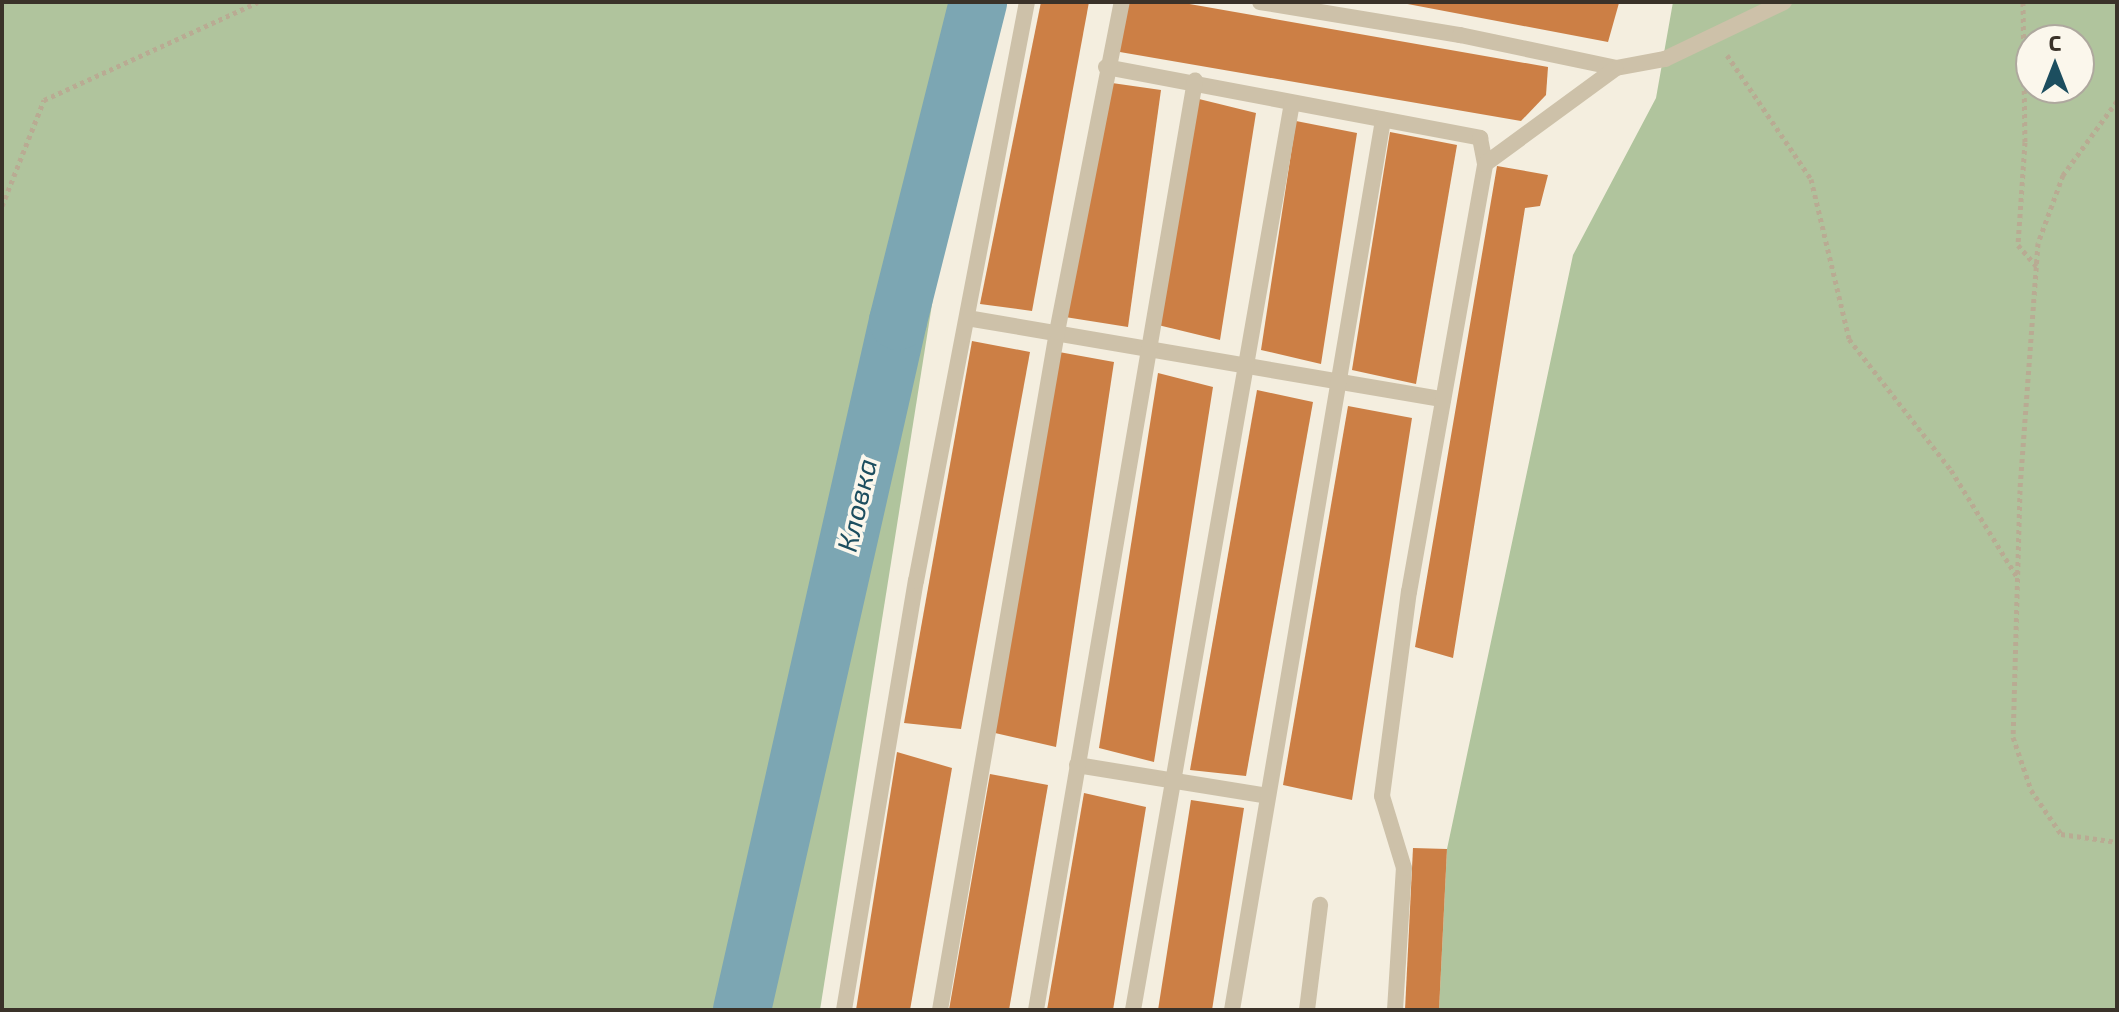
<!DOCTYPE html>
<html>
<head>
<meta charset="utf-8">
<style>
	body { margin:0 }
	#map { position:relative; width:2119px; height:1012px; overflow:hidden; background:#f4eedf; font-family:"Exo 2",sans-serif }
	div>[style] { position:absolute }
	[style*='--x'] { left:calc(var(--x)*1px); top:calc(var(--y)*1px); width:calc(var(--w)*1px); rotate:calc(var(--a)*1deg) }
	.green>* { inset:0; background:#b0c49d }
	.river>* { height:58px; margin:-29px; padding:0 29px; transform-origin:29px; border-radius:29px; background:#7ca6b3 }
	.building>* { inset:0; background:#cc7f45 }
	.path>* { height:5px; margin-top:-2.5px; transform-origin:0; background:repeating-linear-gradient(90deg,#b9ab93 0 4px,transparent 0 8px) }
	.service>* { height:16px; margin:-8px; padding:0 8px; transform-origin:8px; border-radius:8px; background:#cdc1a9 }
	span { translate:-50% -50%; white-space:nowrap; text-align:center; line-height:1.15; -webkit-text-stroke:7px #fbf7ec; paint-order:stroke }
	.water-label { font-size:28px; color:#1c4e5f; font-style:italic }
	.frame { position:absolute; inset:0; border:4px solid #3a3229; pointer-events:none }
	.north { position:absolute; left:2015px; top:24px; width:80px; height:80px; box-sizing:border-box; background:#fbf7ec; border:2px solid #aea89e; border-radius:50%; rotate:0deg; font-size:22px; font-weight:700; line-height:32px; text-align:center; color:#3a3229 }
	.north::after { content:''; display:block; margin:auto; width:28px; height:36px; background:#1c4e5f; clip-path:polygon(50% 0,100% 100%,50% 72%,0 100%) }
</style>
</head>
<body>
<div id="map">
	<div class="green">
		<div style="clip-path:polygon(2px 2px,980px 2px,820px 1010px,2px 1010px)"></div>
		<div style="clip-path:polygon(evenodd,1673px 2px,2117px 2px,2117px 1010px,1439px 1010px,1447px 849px,1573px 255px,1656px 98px,1673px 2px,2031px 40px,2079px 40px,2079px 88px,2031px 88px,2031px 40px)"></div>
	</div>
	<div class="river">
		<div style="--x:742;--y:1010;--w:706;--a:-77.24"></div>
		<div style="--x:898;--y:321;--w:329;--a:-75.9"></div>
	</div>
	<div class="building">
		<div style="clip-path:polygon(1041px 2px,1089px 2px,1032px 311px,980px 304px)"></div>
		<div style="clip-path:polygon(1122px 2px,1178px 2px,1548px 67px,1546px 95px,1521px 121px,1114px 51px)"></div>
		<div style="clip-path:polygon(1397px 2px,1616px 2px,1619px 3px,1608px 42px)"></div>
		<div style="clip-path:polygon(1105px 82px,1161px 90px,1128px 327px,1065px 317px)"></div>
		<div style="clip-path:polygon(1199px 99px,1256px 113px,1220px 340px,1158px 325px)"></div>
		<div style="clip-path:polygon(1296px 121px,1357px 133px,1321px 364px,1261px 350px)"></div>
		<div style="clip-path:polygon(1390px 132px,1457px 145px,1416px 384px,1352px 370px)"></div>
		<div style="clip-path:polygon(1497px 166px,1548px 175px,1540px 206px,1525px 208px,1453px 658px,1415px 647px)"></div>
		<div style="clip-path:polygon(972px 341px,1030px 352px,961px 729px,904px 723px)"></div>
		<div style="clip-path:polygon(1059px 352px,1114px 362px,1056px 747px,995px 733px)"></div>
		<div style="clip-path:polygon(1158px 373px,1213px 387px,1154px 762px,1099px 748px)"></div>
		<div style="clip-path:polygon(1257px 390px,1313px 402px,1246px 776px,1190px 770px)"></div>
		<div style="clip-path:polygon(1348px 406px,1412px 418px,1352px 800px,1283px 785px)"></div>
		<div style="clip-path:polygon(897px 752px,952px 768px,910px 1010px,856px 1010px)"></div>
		<div style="clip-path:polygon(990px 774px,1048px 785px,1009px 1010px,949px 1010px)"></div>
		<div style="clip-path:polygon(1084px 793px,1146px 807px,1113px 1010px,1047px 1010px)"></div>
		<div style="clip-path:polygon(1191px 800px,1244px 808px,1212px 1010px,1158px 1010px)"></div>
		<div style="clip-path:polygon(1413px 848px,1447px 849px,1439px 1010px,1405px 1010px)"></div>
	</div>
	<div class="path">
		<div style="--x:2023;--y:2;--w:140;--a:89.2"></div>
		<div style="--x:2025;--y:142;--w:103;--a:93.9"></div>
		<div style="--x:2018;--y:245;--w:28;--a:49"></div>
		<div style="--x:1727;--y:55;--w:150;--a:55.9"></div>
		<div style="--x:1811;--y:179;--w:164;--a:76.6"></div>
		<div style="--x:1849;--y:339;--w:166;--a:52.1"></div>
		<div style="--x:1951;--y:470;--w:126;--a:58.3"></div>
		<div style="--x:2117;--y:101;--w:92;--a:126.1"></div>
		<div style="--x:2063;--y:175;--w:72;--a:110.2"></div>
		<div style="--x:2038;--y:243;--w:248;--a:94.2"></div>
		<div style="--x:2020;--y:490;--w:247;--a:91.6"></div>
		<div style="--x:2013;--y:737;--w:56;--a:71.2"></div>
		<div style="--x:2031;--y:790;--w:53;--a:55.7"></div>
		<div style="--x:2061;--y:834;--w:57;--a:8.1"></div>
		<div style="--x:2;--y:206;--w:114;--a:-68.4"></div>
		<div style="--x:44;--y:100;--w:235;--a:-24.6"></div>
	</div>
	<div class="service">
		<div style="--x:1260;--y:2;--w:203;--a:9.4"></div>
		<div style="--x:1460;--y:35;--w:159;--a:11.9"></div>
		<div style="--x:1616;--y:68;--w:50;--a:-10.4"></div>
		<div style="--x:1665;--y:59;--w:132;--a:-25.6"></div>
		<div style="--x:1106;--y:67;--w:381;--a:10.7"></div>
		<div style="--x:1480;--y:138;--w:26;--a:79"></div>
		<div style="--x:967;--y:318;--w:483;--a:9.7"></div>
		<div style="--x:1077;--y:765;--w:193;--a:9.2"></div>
		<div style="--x:844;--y:1010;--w:435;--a:-80.5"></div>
		<div style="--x:916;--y:581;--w:590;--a:-79.15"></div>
		<div style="--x:940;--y:1010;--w:688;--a:-80.21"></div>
		<div style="--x:1057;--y:332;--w:336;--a:-78.9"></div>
		<div style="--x:1036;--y:1010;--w:943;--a:-80.29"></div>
		<div style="--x:1133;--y:1010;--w:921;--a:-80.06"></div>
		<div style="--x:1232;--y:1010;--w:903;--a:-80.37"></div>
		<div style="--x:1307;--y:1010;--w:106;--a:-82.9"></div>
		<div style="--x:1395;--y:1010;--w:142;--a:-86.4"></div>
		<div style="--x:1404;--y:868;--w:75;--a:-107"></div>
		<div style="--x:1382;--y:796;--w:206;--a:-82.5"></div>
		<div style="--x:1409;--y:592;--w:435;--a:-79.9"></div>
		<div style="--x:1485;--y:164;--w:162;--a:-36.2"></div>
	</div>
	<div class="water-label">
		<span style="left:856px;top:505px;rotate:-77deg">Кловка</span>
	</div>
	<div class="frame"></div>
	<div class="north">С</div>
</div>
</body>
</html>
